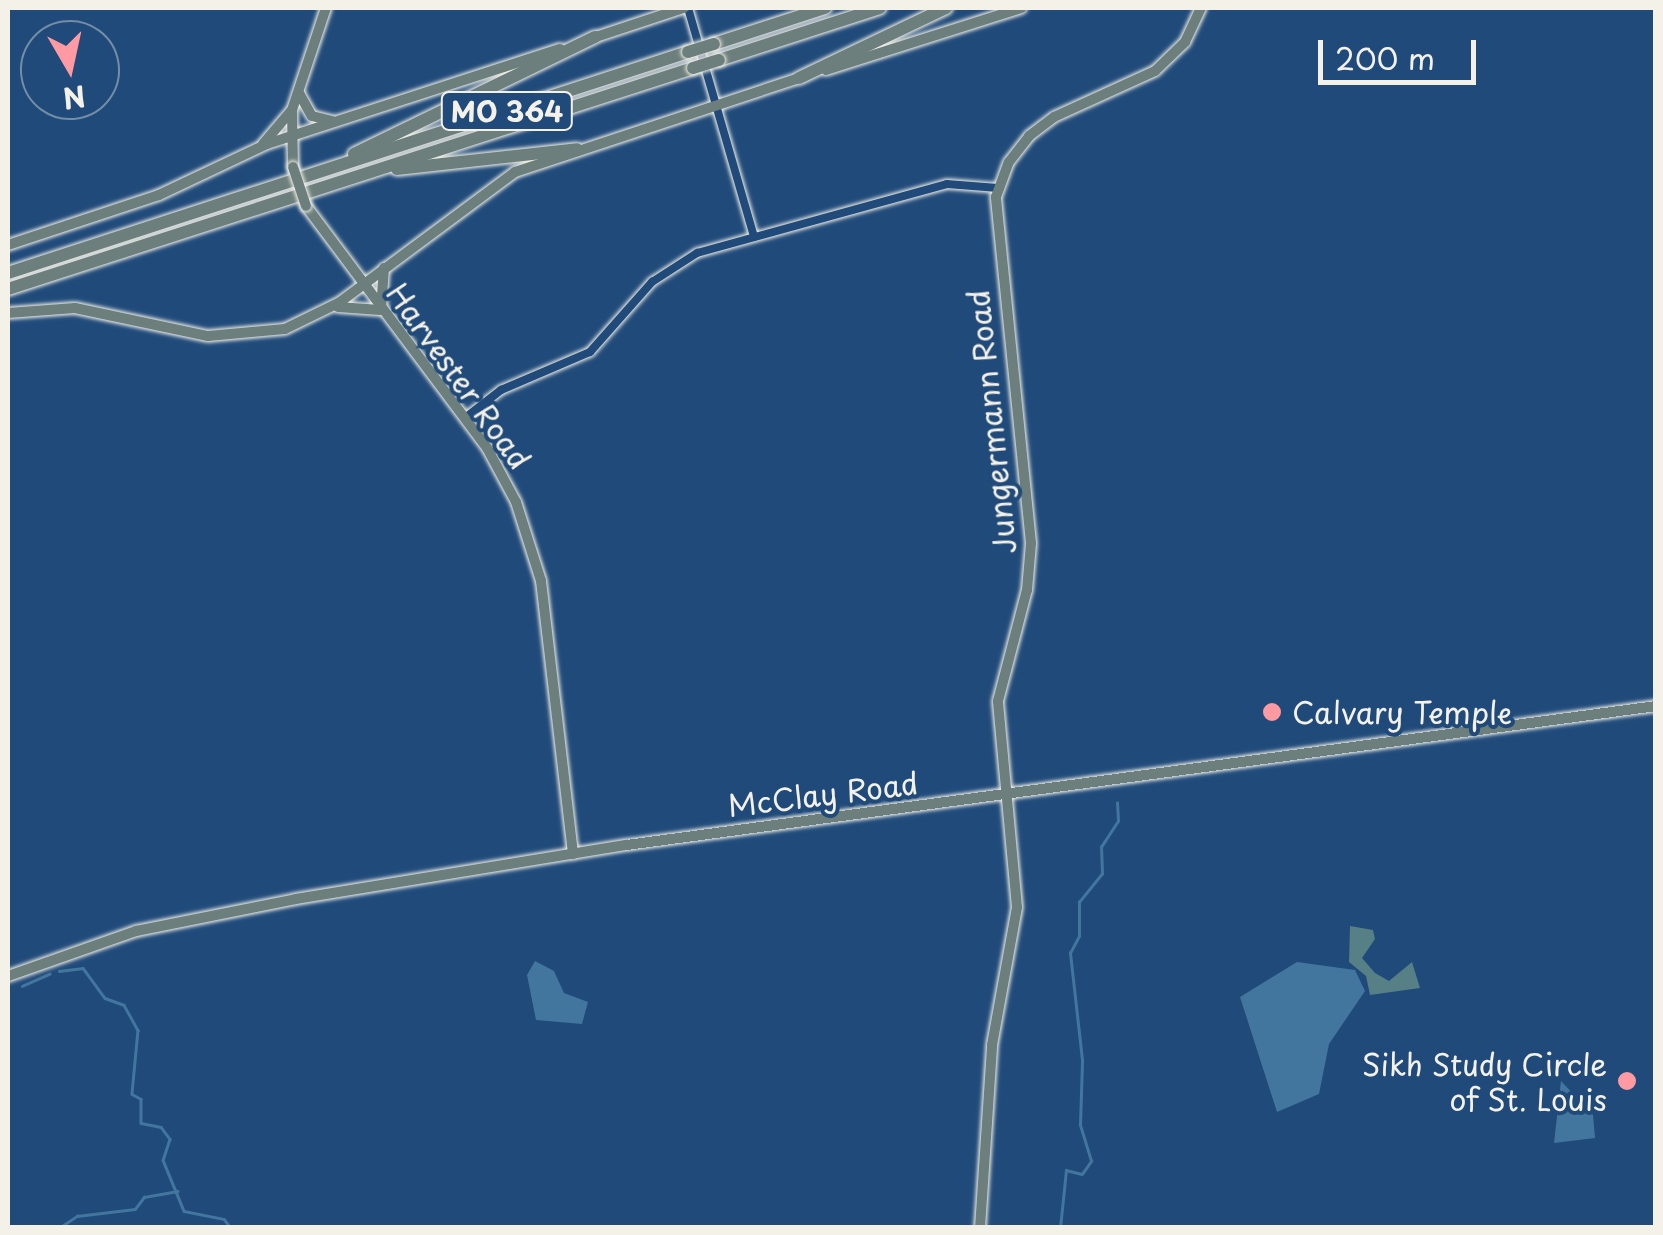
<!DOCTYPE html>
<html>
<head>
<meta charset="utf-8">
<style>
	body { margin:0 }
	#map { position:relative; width:1663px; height:1235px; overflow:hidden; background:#1f4a7a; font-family:"Playpen Sans",sans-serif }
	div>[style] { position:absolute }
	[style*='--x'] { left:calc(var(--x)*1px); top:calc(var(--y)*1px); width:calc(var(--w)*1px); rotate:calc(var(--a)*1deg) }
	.green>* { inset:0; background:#567f86 }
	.water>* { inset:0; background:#42769f }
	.stream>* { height:2.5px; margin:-1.25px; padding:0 1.25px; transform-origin:1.25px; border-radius:1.25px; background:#42769f }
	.roads { filter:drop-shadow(0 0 2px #f4f1e8) drop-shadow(0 0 2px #f4f1e8) }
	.minor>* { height:8px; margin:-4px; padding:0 4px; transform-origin:4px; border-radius:4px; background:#1f4a7a }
	.major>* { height:10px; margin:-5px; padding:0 5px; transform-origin:5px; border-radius:5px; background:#6c7f7c }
	.highway>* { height:12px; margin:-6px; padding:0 6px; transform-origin:6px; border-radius:6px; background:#6c7f7c }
	.bridges { filter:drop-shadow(0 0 2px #f4f1e8) drop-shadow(0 0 2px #f4f1e8) }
	.major-bridge>* { height:10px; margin:-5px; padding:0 5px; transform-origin:5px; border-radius:5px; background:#6c7f7c }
	.highway-bridge>* { height:12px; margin:-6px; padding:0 6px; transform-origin:6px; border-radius:6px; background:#6c7f7c }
	.dots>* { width:28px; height:28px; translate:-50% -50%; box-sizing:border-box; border:5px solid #1f4a7a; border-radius:50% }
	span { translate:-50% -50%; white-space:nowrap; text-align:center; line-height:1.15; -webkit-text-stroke:8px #1f4a7a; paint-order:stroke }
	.shield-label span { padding:2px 8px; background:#1f4a7a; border:2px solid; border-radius:8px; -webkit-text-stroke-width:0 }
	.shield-label { font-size:28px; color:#f4f1e8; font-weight:700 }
	.street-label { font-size:30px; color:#f4f1e8 }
	.poi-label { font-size:30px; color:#f4f1e8 }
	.left { translate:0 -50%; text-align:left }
	.right { translate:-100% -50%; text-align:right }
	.frame { position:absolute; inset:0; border:10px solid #f4f1e8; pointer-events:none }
	.north { position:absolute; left:20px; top:20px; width:100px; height:100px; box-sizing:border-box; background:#1f4a7a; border:2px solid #748da6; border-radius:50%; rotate:171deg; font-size:28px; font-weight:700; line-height:40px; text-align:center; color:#f4f1e8 }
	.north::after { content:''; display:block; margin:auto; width:35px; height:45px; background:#ff9aa2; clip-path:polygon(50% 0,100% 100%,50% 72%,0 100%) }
	.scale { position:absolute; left:1318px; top:40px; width:158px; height:45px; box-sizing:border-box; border:5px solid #f4f1e8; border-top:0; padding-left:12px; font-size:30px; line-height:35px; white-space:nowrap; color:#f4f1e8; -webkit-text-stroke:8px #1f4a7a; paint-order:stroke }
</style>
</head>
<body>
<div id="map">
	<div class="green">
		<div style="clip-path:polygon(1350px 926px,1373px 930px,1375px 939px,1362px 958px,1375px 973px,1389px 981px,1412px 962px,1420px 988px,1370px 995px,1366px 976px,1349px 962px)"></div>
	</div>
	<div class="water">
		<div style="clip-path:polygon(535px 961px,554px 971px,564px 993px,588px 1002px,582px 1024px,536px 1020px,527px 975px)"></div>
		<div style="clip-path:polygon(1297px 962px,1355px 970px,1365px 991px,1329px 1044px,1319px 1094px,1277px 1112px,1240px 997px)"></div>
		<div style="clip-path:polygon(1561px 1081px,1593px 1115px,1595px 1138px,1554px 1143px)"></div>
	</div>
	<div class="stream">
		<div style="--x:59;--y:971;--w:24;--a:-7"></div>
		<div style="--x:83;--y:968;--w:37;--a:54"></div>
		<div style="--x:105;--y:998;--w:20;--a:20"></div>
		<div style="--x:124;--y:1005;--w:29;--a:61"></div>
		<div style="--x:138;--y:1030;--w:64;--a:95.4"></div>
		<div style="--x:132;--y:1094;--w:10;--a:29"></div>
		<div style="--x:141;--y:1099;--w:24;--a:90"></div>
		<div style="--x:141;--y:1123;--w:20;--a:11"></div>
		<div style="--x:161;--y:1127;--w:15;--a:53"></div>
		<div style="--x:170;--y:1139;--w:22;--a:108"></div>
		<div style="--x:163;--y:1160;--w:55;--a:67.6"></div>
		<div style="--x:184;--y:1211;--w:41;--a:11.3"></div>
		<div style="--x:224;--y:1219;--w:11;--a:52"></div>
		<div style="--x:22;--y:986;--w:30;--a:-24"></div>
		<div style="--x:59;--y:1228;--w:22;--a:-34"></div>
		<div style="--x:77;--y:1216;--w:58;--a:-6.9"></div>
		<div style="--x:135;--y:1209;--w:15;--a:-53"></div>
		<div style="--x:144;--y:1197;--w:34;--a:-10"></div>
		<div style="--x:1060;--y:1228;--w:58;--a:-84.1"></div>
		<div style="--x:1066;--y:1170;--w:16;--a:14"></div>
		<div style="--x:1082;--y:1174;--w:16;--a:-55"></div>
		<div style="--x:1091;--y:1161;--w:38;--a:-107"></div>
		<div style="--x:1080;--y:1125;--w:65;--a:-88.2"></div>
		<div style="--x:1082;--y:1060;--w:108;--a:-96.4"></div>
		<div style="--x:1070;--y:953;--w:19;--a:-62"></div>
		<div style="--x:1079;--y:936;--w:34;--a:-90"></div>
		<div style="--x:1079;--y:902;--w:36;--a:-51"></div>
		<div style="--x:1102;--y:874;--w:27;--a:-92"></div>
		<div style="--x:1101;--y:847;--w:31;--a:-57"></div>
		<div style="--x:1118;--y:821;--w:18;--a:-93"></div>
	</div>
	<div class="roads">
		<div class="minor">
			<div style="--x:688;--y:8;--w:238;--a:73.9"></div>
			<div style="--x:465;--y:418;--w:46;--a:-37.9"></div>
			<div style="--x:501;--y:390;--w:97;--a:-23.1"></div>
			<div style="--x:590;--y:352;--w:94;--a:-48.5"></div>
			<div style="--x:652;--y:282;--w:54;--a:-32.8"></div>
			<div style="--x:697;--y:253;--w:259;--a:-15.4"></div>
			<div style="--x:947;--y:184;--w:51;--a:4.5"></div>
		</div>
		<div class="major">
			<div style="--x:590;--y:39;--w:99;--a:-18.3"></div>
			<div style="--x:826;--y:70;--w:205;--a:-17.6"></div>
			<div style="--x:299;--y:93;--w:26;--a:61"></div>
			<div style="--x:312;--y:116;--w:21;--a:14"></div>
			<div style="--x:263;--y:144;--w:43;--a:-49.7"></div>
			<div style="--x:293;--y:167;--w:57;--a:-91"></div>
			<div style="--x:292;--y:110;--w:108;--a:-71.6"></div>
			<div style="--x:306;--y:206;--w:302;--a:53.2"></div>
			<div style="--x:487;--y:448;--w:61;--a:61.8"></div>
			<div style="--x:516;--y:502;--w:83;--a:72.4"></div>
			<div style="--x:541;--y:581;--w:275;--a:83.3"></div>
			<div style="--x:8;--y:245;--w:159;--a:-18.3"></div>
			<div style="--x:159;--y:195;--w:119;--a:-25.3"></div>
			<div style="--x:267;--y:144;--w:308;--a:-18"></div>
			<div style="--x:338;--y:307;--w:42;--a:4.1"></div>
			<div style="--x:381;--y:309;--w:41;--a:-85.8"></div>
			<div style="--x:8;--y:313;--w:67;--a:-4.3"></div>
			<div style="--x:75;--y:308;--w:136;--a:11.9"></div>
			<div style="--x:208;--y:336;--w:77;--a:-5.2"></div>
			<div style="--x:285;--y:329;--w:61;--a:-26.1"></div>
			<div style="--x:340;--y:302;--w:218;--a:-36.6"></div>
			<div style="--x:515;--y:172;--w:305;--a:-18.3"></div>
			<div style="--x:8;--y:976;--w:136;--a:-19.4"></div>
			<div style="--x:136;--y:931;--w:163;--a:-11.3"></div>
			<div style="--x:296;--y:899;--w:335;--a:-9.3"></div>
			<div style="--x:627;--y:845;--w:1038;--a:-7.69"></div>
			<div style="--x:980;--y:1228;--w:183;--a:-86.2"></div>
			<div style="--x:992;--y:1045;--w:140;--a:-79.7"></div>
			<div style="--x:1017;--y:907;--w:207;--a:-95.3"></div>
			<div style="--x:998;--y:701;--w:115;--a:-75.4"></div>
			<div style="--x:1027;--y:590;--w:47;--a:-85.1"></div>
			<div style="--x:1031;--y:543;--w:348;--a:-95.8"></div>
			<div style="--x:996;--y:197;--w:37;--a:-70"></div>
			<div style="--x:1009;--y:162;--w:33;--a:-52"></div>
			<div style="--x:1029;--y:136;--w:31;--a:-37"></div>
			<div style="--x:1054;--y:117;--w:111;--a:-24.5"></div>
			<div style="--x:1155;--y:71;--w:42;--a:-44"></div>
			<div style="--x:1185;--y:42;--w:38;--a:-65"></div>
		</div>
		<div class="highway">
			<div style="--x:714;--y:44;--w:117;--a:-18"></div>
			<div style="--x:719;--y:60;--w:169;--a:-17.9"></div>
			<div style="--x:799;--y:78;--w:163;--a:-25.5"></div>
			<div style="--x:354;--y:154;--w:268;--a:-25.9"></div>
			<div style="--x:397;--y:169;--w:181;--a:-6.3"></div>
			<div style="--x:8;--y:273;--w:715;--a:-18"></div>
			<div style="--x:8;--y:289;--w:720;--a:-17.88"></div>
		</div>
	</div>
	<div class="bridges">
		<div class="major-bridge">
			<div style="--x:293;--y:167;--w:41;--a:71.6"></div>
		</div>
		<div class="highway-bridge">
			<div style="--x:688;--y:52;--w:27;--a:-17"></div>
			<div style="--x:693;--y:68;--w:27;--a:-17"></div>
		</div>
	</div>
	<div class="dots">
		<div style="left:1272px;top:712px;background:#ff9aa2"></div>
		<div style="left:1627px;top:1081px;background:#ff9aa2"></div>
	</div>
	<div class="shield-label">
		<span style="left:507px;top:111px">MO 364</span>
	</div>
	<div class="street-label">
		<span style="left:459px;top:376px;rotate:54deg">Harvester Road</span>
		<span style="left:991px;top:422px;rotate:-96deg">Jungermann Road</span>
		<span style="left:823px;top:794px;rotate:-7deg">McClay Road</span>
	</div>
	<div class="poi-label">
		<span class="left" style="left:1292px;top:712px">Calvary Temple</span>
		<span class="right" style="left:1607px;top:1081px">Sikh Study Circle<br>of St. Louis</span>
	</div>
	<div class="frame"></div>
	<div class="north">N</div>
	<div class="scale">200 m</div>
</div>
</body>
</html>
